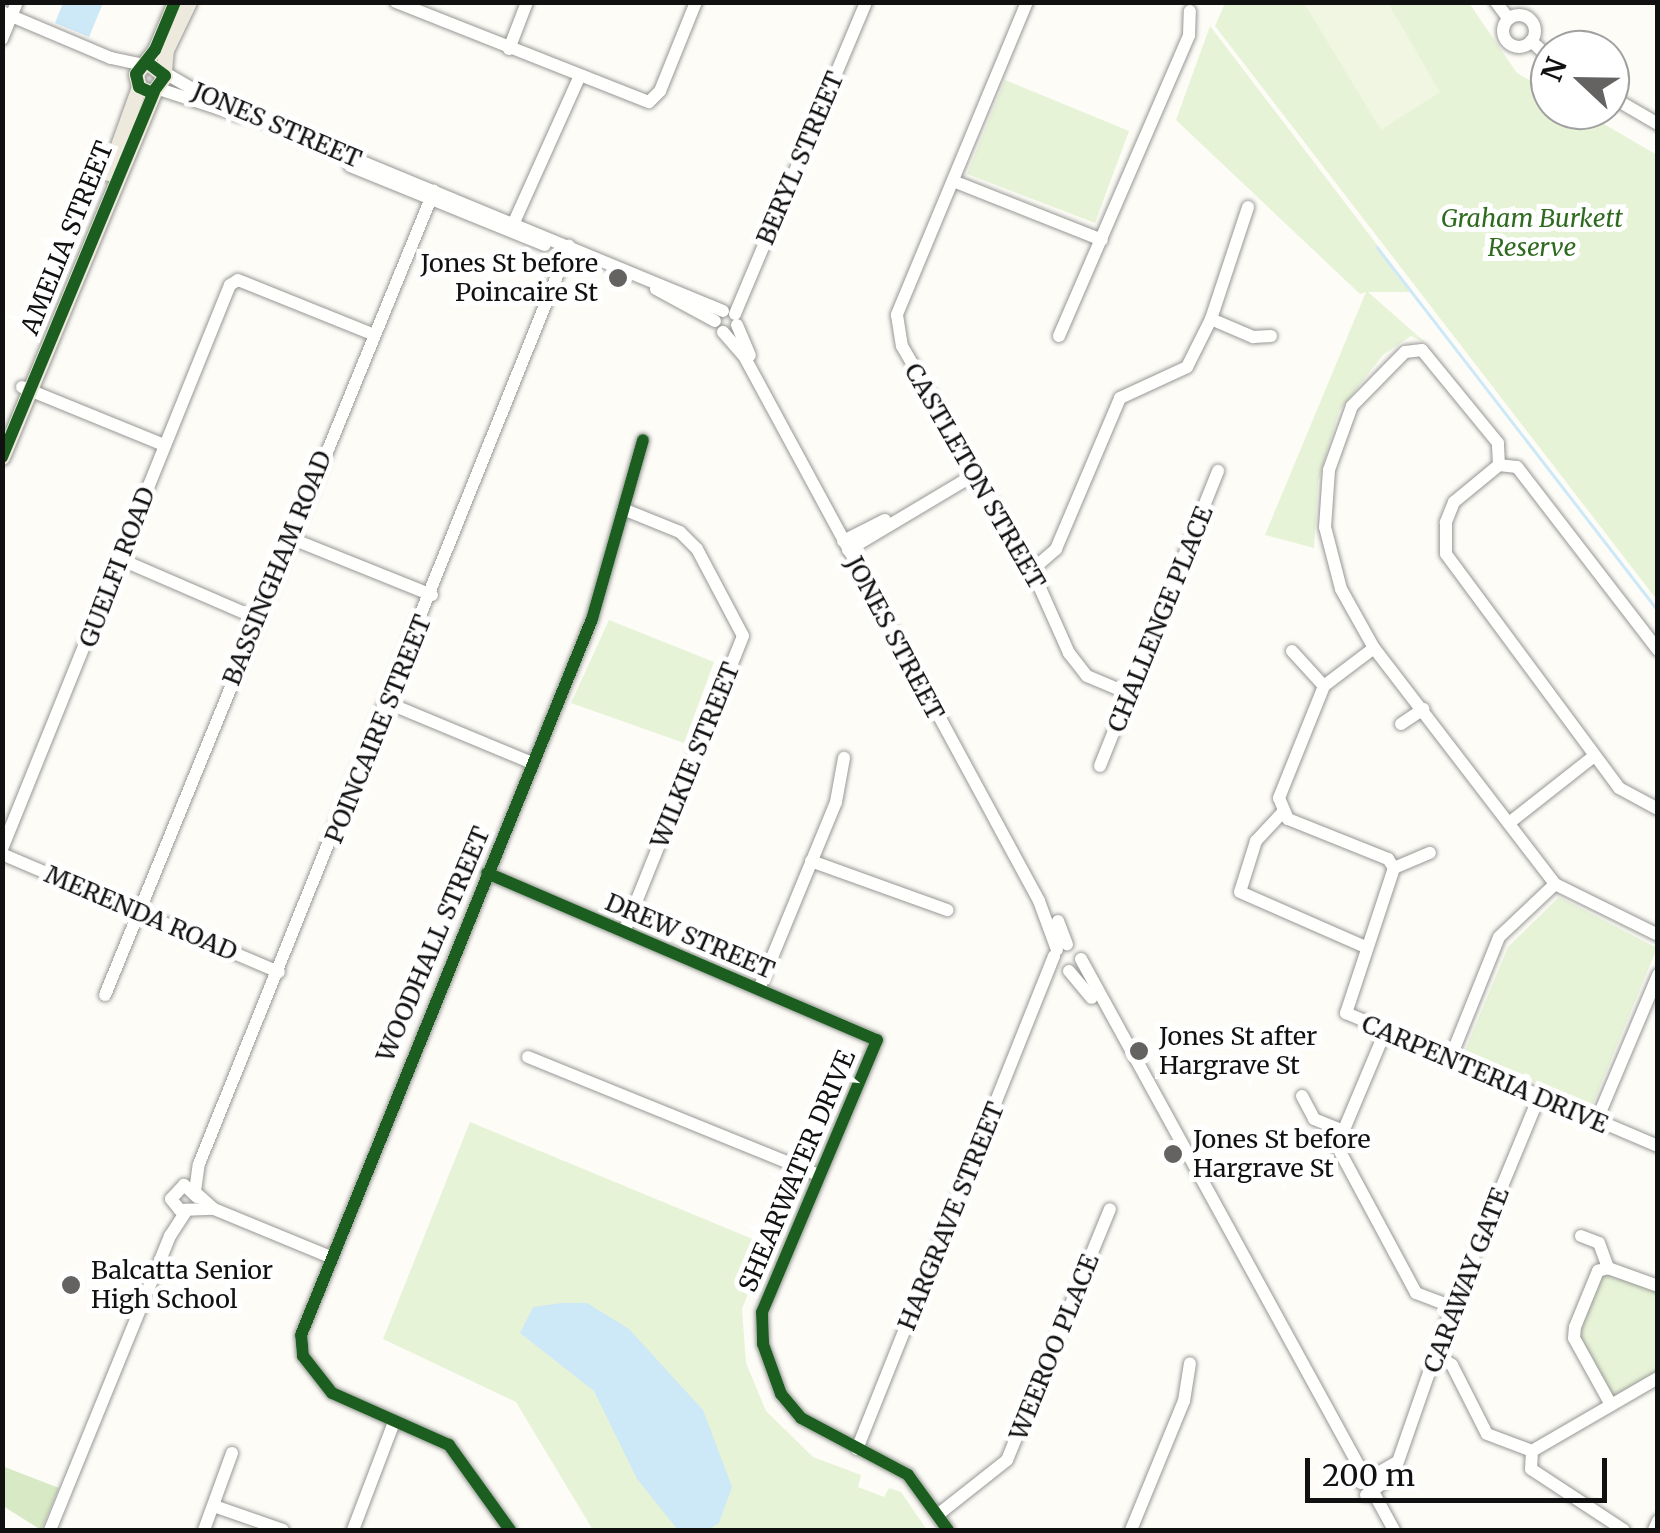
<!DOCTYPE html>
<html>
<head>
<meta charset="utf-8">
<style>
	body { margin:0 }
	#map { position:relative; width:1660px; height:1533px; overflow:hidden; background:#fdfcf7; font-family:Merriweather,serif }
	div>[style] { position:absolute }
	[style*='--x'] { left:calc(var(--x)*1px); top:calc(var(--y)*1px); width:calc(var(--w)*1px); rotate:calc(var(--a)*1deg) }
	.green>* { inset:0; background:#e7f3d7 }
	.forest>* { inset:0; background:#d8eac5 }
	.pitch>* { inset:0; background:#f0f6e1 }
	.water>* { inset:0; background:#cde8f7 }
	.stream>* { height:2.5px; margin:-1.25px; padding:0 1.25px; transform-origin:1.25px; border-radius:1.25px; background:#cde8f7 }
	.roads { filter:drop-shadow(0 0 2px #979795) drop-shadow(0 0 2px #979795) }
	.minor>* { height:12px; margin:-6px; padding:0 6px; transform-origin:6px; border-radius:6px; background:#fffffe }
	.minor>.ring { margin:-6px; padding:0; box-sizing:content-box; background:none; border:12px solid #fffffe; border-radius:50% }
	.major>* { height:15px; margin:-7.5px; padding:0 7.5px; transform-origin:7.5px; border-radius:7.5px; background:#ede9dc }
	.cycleway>* { height:12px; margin:-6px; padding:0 6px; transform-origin:6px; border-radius:6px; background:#1b5e20 }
	.dots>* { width:28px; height:28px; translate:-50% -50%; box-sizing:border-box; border:5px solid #fff; border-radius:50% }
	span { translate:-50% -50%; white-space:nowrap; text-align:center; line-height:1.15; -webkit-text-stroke:10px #fff; paint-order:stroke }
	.street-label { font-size:25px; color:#111 }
	.park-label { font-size:25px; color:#2f6b1f; font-style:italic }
	.poi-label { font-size:25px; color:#111 }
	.right { translate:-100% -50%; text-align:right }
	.left { translate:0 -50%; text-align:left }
	.frame { position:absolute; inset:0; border:5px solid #111; pointer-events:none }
	.north { position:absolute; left:1530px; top:30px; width:100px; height:100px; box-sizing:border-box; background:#fff; border:2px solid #a0a0a0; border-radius:50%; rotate:292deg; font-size:28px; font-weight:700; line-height:40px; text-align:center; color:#111 }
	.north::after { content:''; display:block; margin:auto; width:35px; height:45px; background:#646362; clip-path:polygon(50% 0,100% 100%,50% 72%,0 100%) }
	.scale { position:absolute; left:1305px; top:1458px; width:302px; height:45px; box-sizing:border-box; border:5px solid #111; border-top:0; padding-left:12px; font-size:30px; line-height:35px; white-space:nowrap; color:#111; -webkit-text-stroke:8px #fff; paint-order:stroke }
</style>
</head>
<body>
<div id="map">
	<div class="green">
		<div style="clip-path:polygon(1225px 3px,1469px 3px,1517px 73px,1550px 92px,1550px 110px,1580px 110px,1657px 155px,1657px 600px,1215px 26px)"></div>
		<div style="clip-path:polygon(1210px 26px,1413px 292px,1368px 292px,1427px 344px,1411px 336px,1383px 355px,1339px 411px,1318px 482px,1314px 548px,1265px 535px,1366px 292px,1360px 294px,1176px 120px)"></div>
		<div style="clip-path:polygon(1005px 80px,1129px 131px,1095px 223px,967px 174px)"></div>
		<div style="clip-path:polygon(609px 620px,714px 662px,684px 743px,571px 703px)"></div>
		<div style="clip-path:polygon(1559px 897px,1657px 948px,1592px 1106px,1464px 1053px,1508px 947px)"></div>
		<div style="clip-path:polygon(470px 1122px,767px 1245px,742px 1309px,746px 1363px,766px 1411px,813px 1457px,861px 1475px,858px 1487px,884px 1497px,889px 1488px,901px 1492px,927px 1530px,593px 1530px,516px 1402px,383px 1339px)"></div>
		<div style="clip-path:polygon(1598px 1271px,1657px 1286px,1657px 1378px,1610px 1403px,1575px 1327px)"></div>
	</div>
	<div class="forest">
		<div style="clip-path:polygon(2px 1466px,59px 1488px,41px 1530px,3px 1506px)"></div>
	</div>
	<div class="pitch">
		<div style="clip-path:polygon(1304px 3px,1388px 3px,1440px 92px,1381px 130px)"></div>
	</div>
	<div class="water">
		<div style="clip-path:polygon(63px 3px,103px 3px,89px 37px,55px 23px)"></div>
		<div style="clip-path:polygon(562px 1303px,587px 1303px,629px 1329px,703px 1410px,732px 1487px,719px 1523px,708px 1530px,678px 1530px,637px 1479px,594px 1391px,520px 1333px,533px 1307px)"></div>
	</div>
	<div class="stream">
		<div style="--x:1377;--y:247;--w:460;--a:52.3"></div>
	</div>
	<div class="roads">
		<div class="minor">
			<div style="--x:396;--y:2;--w:272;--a:21.6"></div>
			<div style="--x:649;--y:102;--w:16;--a:-45"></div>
			<div style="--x:660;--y:91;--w:96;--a:-68"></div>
			<div style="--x:1027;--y:2;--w:339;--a:112.6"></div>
			<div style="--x:897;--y:315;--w:31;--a:81"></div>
			<div style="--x:902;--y:346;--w:259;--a:59.9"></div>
			<div style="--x:1032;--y:570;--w:91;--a:66"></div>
			<div style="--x:1069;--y:653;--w:29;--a:52"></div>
			<div style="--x:1087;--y:676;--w:49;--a:22.9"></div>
			<div style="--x:1496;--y:2;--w:21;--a:53"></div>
			<div style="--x:2;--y:12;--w:118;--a:22.9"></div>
			<div style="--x:111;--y:58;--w:33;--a:12"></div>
			<div class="ring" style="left:1503px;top:15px;width:20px;height:20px"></div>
			<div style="--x:2;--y:39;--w:40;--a:-68"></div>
			<div style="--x:1531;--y:41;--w:25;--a:42"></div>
			<div style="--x:509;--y:49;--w:50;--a:-69"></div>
			<div style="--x:165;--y:73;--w:52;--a:30"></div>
			<div style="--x:210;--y:99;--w:555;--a:22.45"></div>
			<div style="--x:159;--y:89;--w:86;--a:18.2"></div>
			<div style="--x:1610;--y:96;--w:56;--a:30.3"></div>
			<div style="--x:350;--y:166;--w:210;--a:22.1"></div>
			<div style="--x:953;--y:181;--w:160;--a:21.6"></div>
			<div style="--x:511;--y:229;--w:166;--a:-65.8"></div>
			<div style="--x:656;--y:289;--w:67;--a:28.5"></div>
			<div style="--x:735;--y:314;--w:338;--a:-67.2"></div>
			<div style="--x:1211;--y:319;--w:46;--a:23.2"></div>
			<div style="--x:1253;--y:337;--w:18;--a:-3"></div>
			<div style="--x:737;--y:325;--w:33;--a:67"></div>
			<div style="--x:723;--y:332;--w:32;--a:49"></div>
			<div style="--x:744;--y:356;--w:620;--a:61.57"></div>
			<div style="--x:1039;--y:901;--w:52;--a:69.8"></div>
			<div style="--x:1059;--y:336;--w:328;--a:-66.6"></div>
			<div style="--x:1189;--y:35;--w:24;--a:-88"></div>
			<div style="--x:22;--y:387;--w:153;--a:22.2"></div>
			<div style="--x:1499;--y:465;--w:22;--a:-93"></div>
			<div style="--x:1498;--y:443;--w:120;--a:-129.3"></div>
			<div style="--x:1422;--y:350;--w:17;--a:173"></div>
			<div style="--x:1405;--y:352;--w:76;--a:134.5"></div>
			<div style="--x:1352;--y:406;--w:68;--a:109.8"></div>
			<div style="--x:1329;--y:470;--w:57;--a:94"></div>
			<div style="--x:1325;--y:527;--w:64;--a:75.5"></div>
			<div style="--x:1341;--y:589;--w:68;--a:60.8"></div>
			<div style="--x:1374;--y:648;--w:297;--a:52.5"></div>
			<div style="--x:1555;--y:884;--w:115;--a:26.3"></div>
			<div style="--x:623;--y:509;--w:61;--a:22"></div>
			<div style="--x:680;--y:532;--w:24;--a:45"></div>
			<div style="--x:697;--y:549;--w:98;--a:62.1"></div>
			<div style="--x:743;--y:636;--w:319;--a:111.9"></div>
			<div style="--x:290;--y:538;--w:153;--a:21.9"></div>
			<div style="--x:843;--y:541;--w:47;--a:-26.6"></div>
			<div style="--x:848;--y:550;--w:144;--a:-30.8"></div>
			<div style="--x:122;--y:560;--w:146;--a:23.4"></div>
			<div style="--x:1032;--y:570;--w:32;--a:-41"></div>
			<div style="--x:1056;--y:549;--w:164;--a:-67"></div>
			<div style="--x:1120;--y:398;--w:74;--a:-24.8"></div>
			<div style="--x:1187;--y:367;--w:54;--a:-63.4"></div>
			<div style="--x:1211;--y:319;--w:118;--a:-71.7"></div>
			<div style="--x:1374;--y:648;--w:63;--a:142.8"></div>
			<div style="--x:1324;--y:686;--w:121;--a:111.9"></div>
			<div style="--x:1279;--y:798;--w:23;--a:67"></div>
			<div style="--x:1288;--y:819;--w:108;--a:21.8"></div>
			<div style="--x:1388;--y:859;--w:11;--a:56"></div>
			<div style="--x:1394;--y:868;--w:153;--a:108.3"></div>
			<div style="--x:1346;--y:1013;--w:339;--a:23.1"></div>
			<div style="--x:1658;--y:650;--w:231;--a:-127.6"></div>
			<div style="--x:1517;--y:467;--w:18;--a:-174"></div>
			<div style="--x:1499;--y:465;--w:58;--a:140.6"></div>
			<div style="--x:1454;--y:502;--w:22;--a:112"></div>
			<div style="--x:1446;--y:522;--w:32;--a:90"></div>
			<div style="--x:1446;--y:554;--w:291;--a:53.5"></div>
			<div style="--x:1619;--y:788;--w:44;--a:28.3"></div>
			<div style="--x:1292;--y:651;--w:47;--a:47.6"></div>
			<div style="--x:388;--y:703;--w:156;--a:22.6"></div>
			<div style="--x:1401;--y:724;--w:27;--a:-34"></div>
			<div style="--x:1100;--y:766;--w:318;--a:-68.2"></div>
			<div style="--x:1283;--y:812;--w:40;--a:133"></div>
			<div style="--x:1256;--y:841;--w:53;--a:107.4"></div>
			<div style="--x:1240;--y:892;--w:137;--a:23.7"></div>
			<div style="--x:1509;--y:823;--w:108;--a:-38.2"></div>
			<div style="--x:2;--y:849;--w:608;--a:-67.99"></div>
			<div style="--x:230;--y:285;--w:9;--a:-32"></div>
			<div style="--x:238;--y:280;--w:144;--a:21.9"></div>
			<div style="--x:2;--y:854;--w:301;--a:23.1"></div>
			<div style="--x:811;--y:861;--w:145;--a:19.8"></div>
			<div style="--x:1394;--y:868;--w:39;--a:-23"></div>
			<div style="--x:487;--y:873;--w:424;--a:23.2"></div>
			<div style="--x:877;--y:1040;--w:295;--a:112.9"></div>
			<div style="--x:762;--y:1312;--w:32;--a:88"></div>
			<div style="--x:763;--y:1344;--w:53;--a:70.2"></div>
			<div style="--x:781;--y:1394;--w:31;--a:50"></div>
			<div style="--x:801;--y:1418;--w:121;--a:28"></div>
			<div style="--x:908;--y:1475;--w:68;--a:54"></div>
			<div style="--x:1058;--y:921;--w:25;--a:69"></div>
			<div style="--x:1081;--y:959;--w:651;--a:61.27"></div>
			<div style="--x:1069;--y:971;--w:35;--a:50"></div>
			<div style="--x:759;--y:989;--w:202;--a:-67.6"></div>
			<div style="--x:836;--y:802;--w:45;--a:-79.7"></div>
			<div style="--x:105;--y:995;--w:869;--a:-67.75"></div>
			<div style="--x:1385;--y:1032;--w:124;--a:112.8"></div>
			<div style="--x:1337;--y:1146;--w:167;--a:61.7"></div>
			<div style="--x:1416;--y:1293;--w:39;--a:21"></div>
			<div style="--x:528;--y:1057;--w:314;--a:22.1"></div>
			<div style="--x:1450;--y:1059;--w:131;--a:-68.1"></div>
			<div style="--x:1499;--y:937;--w:77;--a:-43.4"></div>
			<div style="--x:1302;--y:1096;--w:26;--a:62"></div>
			<div style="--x:1314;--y:1119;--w:32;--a:22"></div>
			<div style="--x:1596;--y:1122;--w:160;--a:-67.1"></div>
			<div style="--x:195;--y:1191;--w:27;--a:-82"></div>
			<div style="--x:199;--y:1164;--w:990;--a:-68.05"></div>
			<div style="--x:196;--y:1193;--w:24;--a:42"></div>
			<div style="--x:214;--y:1209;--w:123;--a:22.4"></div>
			<div style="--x:197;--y:1197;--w:18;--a:-137"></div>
			<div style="--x:184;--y:1185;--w:19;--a:133"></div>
			<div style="--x:171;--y:1199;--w:14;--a:51"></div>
			<div style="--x:180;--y:1210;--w:33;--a:-2"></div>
			<div style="--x:1581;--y:1236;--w:19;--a:21"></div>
			<div style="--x:1599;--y:1243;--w:27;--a:70"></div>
			<div style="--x:1435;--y:1354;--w:20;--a:33"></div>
			<div style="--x:1452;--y:1365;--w:77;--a:63.1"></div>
			<div style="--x:1487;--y:1434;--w:48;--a:20.7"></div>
			<div style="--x:1532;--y:1451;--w:146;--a:-30.1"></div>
			<div style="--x:1610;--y:1403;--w:74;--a:-119"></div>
			<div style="--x:1574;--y:1338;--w:11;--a:-85"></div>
			<div style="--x:1575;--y:1327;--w:61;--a:-67.7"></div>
			<div style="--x:1598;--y:1271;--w:10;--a:-17"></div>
			<div style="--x:1608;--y:1268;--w:53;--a:19.8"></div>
			<div style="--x:857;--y:1449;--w:531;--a:-68.22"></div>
			<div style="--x:1532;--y:1451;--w:18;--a:93"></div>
			<div style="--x:1531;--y:1469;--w:111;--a:33.3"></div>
			<div style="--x:1361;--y:1483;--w:42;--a:-30.3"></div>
			<div style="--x:1366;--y:1495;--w:33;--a:-35"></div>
			<div style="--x:1393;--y:1476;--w:179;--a:-70.8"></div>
			<div style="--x:1452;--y:1307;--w:225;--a:-67.5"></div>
			<div style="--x:214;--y:1506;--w:73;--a:19.2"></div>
			<div style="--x:940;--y:1513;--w:85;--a:-38.3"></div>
			<div style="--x:1007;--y:1460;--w:271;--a:-67.7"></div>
			<div style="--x:50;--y:1530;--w:318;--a:-67.8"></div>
			<div style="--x:170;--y:1236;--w:31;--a:-57"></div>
			<div style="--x:204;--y:1530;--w:82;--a:-70"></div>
			<div style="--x:353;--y:1530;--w:116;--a:-69.2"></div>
			<div style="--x:510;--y:1530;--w:105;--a:-125.7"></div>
			<div style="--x:449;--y:1445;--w:128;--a:-156"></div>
			<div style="--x:332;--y:1393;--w:47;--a:-128.1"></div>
			<div style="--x:303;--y:1356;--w:21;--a:-95"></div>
			<div style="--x:301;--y:1335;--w:773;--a:-67.88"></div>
			<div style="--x:592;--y:619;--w:186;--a:-74.1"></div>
			<div style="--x:1131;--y:1530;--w:139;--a:-67.7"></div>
			<div style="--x:1184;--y:1401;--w:38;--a:-81"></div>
			<div style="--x:1654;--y:1530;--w:10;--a:-66"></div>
		</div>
		<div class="major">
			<div style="--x:148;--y:63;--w:21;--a:37"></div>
			<div style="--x:165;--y:76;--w:21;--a:127"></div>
			<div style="--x:152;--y:93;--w:14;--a:-155"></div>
			<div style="--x:139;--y:87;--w:13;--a:-103"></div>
			<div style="--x:136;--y:74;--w:31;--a:-52"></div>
			<div style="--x:155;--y:50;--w:52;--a:-67.4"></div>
			<div style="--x:164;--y:71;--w:21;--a:-85"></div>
			<div style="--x:166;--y:50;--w:53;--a:-64.4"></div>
			<div style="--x:108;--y:173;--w:91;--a:-70.2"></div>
			<div style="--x:2;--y:457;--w:395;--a:-67.4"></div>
		</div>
	</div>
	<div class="cycleway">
		<div style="--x:148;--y:63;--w:21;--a:37"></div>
		<div style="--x:165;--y:76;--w:21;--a:127"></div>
		<div style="--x:152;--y:93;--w:14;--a:-155"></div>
		<div style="--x:139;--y:87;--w:13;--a:-103"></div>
		<div style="--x:136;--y:74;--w:31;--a:-52"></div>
		<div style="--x:155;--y:50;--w:52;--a:-67.4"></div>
		<div style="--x:2;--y:457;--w:395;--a:-67.4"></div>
		<div style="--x:487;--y:873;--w:424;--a:23.2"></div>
		<div style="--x:877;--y:1040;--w:295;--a:112.9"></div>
		<div style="--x:762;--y:1312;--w:32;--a:88"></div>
		<div style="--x:763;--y:1344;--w:53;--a:70.2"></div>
		<div style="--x:781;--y:1394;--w:31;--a:50"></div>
		<div style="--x:801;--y:1418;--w:121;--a:28"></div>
		<div style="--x:908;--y:1475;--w:68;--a:54"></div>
		<div style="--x:510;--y:1530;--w:105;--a:-125.7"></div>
		<div style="--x:449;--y:1445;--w:128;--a:-156"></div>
		<div style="--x:332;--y:1393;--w:47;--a:-128.1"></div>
		<div style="--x:303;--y:1356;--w:21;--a:-95"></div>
		<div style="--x:301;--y:1335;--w:773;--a:-67.88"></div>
		<div style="--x:592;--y:619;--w:186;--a:-74.1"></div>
	</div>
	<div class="dots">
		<div style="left:618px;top:278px;background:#646362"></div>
		<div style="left:1139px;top:1051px;background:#646362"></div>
		<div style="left:1173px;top:1154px;background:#646362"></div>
		<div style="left:71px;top:1285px;background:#646362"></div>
	</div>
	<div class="street-label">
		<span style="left:277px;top:125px;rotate:23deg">JONES STREET</span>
		<span style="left:800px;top:158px;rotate:-67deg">BERYL STREET</span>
		<span style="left:67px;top:238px;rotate:-68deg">AMELIA STREET</span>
		<span style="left:975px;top:476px;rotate:60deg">CASTLETON STREET</span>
		<span style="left:117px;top:567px;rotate:-69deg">GUELFI ROAD</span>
		<span style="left:277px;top:568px;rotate:-68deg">BASSINGHAM ROAD</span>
		<span style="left:1160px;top:619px;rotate:-68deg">CHALLENGE PLACE</span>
		<span style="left:895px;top:638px;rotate:62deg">JONES STREET</span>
		<span style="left:378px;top:729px;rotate:-68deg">POINCAIRE STREET</span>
		<span style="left:695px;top:755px;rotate:-68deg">WILKIE STREET</span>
		<span style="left:141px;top:913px;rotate:23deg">MERENDA ROAD</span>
		<span style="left:690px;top:936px;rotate:23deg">DREW STREET</span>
		<span style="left:433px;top:944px;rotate:-67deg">WOODHALL STREET</span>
		<span style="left:1485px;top:1074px;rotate:23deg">CARPENTERIA DRIVE</span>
		<span style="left:797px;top:1171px;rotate:-67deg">SHEARWATER DRIVE</span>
		<span style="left:951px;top:1216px;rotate:-68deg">HARGRAVE STREET</span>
		<span style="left:1466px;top:1280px;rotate:-69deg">CARAWAY GATE</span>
		<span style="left:1054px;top:1347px;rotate:-68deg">WEEROO PLACE</span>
	</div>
	<div class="park-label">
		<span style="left:1532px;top:233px">Graham Burkett<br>Reserve</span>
	</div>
	<div class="poi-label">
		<span class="right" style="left:598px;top:278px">Jones St before<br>Poincaire St</span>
		<span class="left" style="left:1159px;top:1051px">Jones St after<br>Hargrave St</span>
		<span class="left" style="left:1193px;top:1154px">Jones St before<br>Hargrave St</span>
		<span class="left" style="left:91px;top:1285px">Balcatta Senior<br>High School</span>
	</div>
	<div class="frame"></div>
	<div class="north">N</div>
	<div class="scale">200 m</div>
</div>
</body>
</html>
